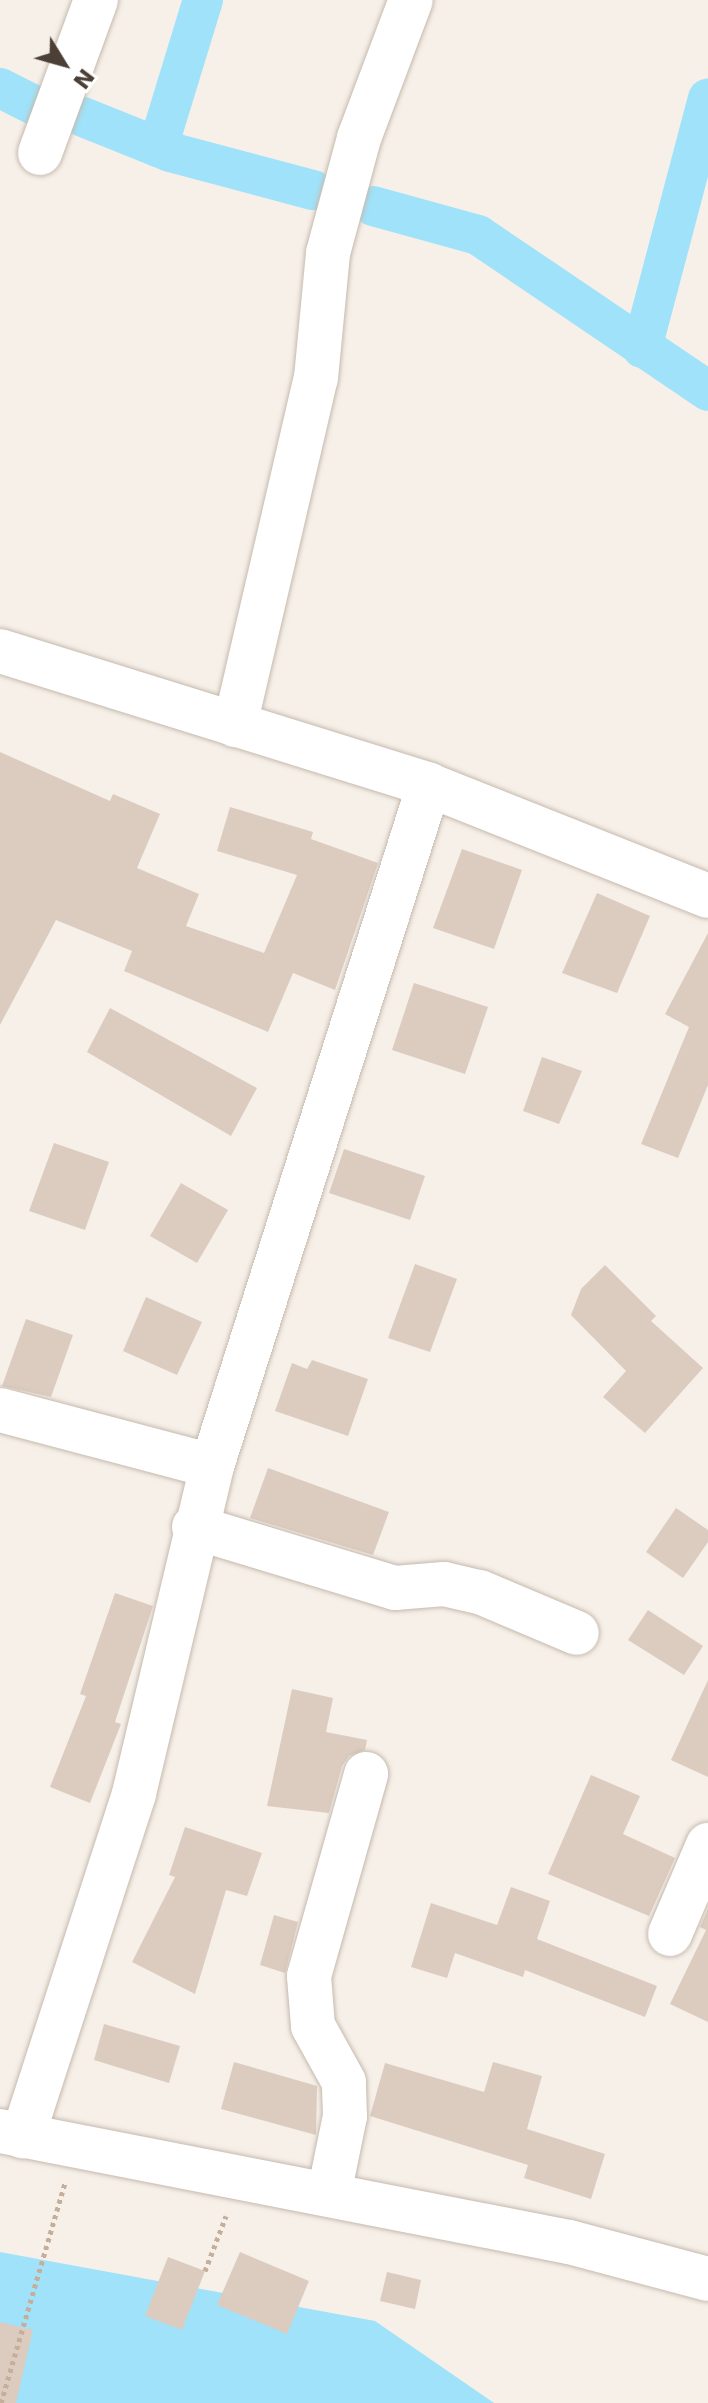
<!DOCTYPE html>
<html>
<head>
<meta charset="utf-8">
<style>
	body { margin:0 }
	#map { position:relative; width:708px; height:2403px; overflow:hidden; background:#f6f0e9; font-family:"DejaVu Sans",sans-serif }
	div>[style] { position:absolute }
	[style*='--x'] { left:calc(var(--x)*1px); top:calc(var(--y)*1px); width:calc(var(--w)*1px); rotate:calc(var(--a)*1deg) }
	.water>* { inset:0; background:#9fe2f9 }
	.canal>* { height:40px; margin:-20px; padding:0 20px; transform-origin:20px; border-radius:20px; background:#9fe2f9 }
	.building>* { inset:0; background:#dcccc0 }
	.path>* { height:5px; margin-top:-2.5px; transform-origin:0; background:repeating-linear-gradient(90deg,#c6af9a 0 4px,transparent 0 8px) }
	.roads { filter:drop-shadow(0 0 2px #c6b9ad) drop-shadow(0 0 2px #c6b9ad) }
	.minor>* { height:44px; margin:-22px; padding:0 22px; transform-origin:22px; border-radius:22px; background:#fff }
	span { translate:-50% -50%; white-space:nowrap; text-align:center; line-height:1.15; -webkit-text-stroke:6px #fff; paint-order:stroke }
	.north { position:absolute; left:24px; top:24px; width:80px; height:80px; -webkit-text-stroke:6px #fff; paint-order:stroke; rotate:127deg; font-size:22px; font-weight:700; line-height:32px; text-align:center; color:#4b3f36 }
	.north::after { content:''; display:block; margin:auto; width:28px; height:36px; background:#4b3f36; clip-path:polygon(50% 0,100% 100%,50% 72%,0 100%) }
</style>
</head>
<body>
<div id="map">
	<div class="water">
		<div style="clip-path:polygon(0 2252px,375px 2321px,494px 2403px,0 2403px)"></div>
	</div>
	<div class="canal">
		<div style="--x:0;--y:88;--w:42;--a:26.6"></div>
		<div style="--x:83;--y:117;--w:94;--a:21.9"></div>
		<div style="--x:170;--y:152;--w:148;--a:14.9"></div>
		<div style="--x:158;--y:147;--w:154;--a:-73"></div>
		<div style="--x:373;--y:206;--w:109;--a:15.4"></div>
		<div style="--x:478;--y:235;--w:278;--a:34.1"></div>
		<div style="--x:642;--y:348;--w:258;--a:-75.2"></div>
	</div>
	<div class="building">
		<div style="clip-path:polygon(0 752px,110px 801px,113px 794px,160px 814px,137px 868px,199px 894px,186px 926px,264px 953px,297px 875px,217px 851px,230px 807px,313px 832px,311px 839px,378px 863px,335px 990px,293px 973px,268px 1032px,124px 971px,132px 951px,56px 920px,0 1025px)"></div>
		<div style="clip-path:polygon(462px 849px,522px 870px,494px 949px,433px 928px)"></div>
		<div style="clip-path:polygon(597px 893px,650px 916px,617px 993px,562px 973px)"></div>
		<div style="clip-path:polygon(708px 933px,708px 1085px,678px 1158px,641px 1144px,689px 1027px,665px 1014px)"></div>
		<div style="clip-path:polygon(414px 983px,488px 1007px,465px 1074px,392px 1050px)"></div>
		<div style="clip-path:polygon(110px 1008px,257px 1088px,231px 1136px,87px 1052px)"></div>
		<div style="clip-path:polygon(542px 1057px,582px 1071px,559px 1124px,523px 1111px)"></div>
		<div style="clip-path:polygon(54px 1143px,109px 1162px,85px 1230px,29px 1211px)"></div>
		<div style="clip-path:polygon(344px 1149px,425px 1176px,410px 1220px,329px 1193px)"></div>
		<div style="clip-path:polygon(181px 1183px,228px 1210px,197px 1263px,150px 1236px)"></div>
		<div style="clip-path:polygon(415px 1264px,457px 1279px,430px 1352px,388px 1338px)"></div>
		<div style="clip-path:polygon(605px 1265px,656px 1316px,651px 1321px,703px 1368px,645px 1433px,603px 1397px,626px 1371px,571px 1315px,581px 1289px)"></div>
		<div style="clip-path:polygon(146px 1297px,202px 1322px,177px 1375px,123px 1351px)"></div>
		<div style="clip-path:polygon(26px 1319px,73px 1335px,51px 1397px,2px 1386px)"></div>
		<div style="clip-path:polygon(312px 1360px,368px 1379px,348px 1436px,275px 1411px,292px 1363px,307px 1369px)"></div>
		<div style="clip-path:polygon(268px 1468px,389px 1512px,373px 1555px,250px 1518px)"></div>
		<div style="clip-path:polygon(676px 1508px,708px 1530px,708px 1542px,683px 1578px,646px 1552px)"></div>
		<div style="clip-path:polygon(115px 1593px,153px 1606px,115px 1722px,121px 1724px,90px 1803px,50px 1787px,86px 1696px,80px 1694px)"></div>
		<div style="clip-path:polygon(648px 1610px,703px 1646px,684px 1675px,628px 1640px)"></div>
		<div style="clip-path:polygon(708px 1680px,708px 1777px,671px 1760px)"></div>
		<div style="clip-path:polygon(292px 1689px,333px 1698px,326px 1732px,367px 1740px,365px 1750px,349px 1756px,342px 1766px,329px 1813px,267px 1806px)"></div>
		<div style="clip-path:polygon(591px 1775px,640px 1796px,623px 1834px,675px 1858px,649px 1916px,548px 1874px)"></div>
		<div style="clip-path:polygon(185px 1827px,262px 1853px,247px 1896px,226px 1890px,195px 1994px,132px 1962px,175px 1877px,169px 1875px)"></div>
		<div style="clip-path:polygon(511px 1887px,550px 1901px,537px 1939px,657px 1986px,645px 2017px,525px 1970px,523px 1977px,455px 1953px,447px 1978px,411px 1967px,431px 1903px,497px 1925px)"></div>
		<div style="clip-path:polygon(708px 1909px,708px 2022px,670px 2004px,706px 1930px,700px 1927px)"></div>
		<div style="clip-path:polygon(274px 1915px,298px 1922px,285px 1973px,260px 1965px)"></div>
		<div style="clip-path:polygon(104px 2024px,180px 2046px,169px 2083px,94px 2060px)"></div>
		<div style="clip-path:polygon(234px 2062px,317px 2086px,316px 2135px,221px 2109px)"></div>
		<div style="clip-path:polygon(493px 2062px,542px 2076px,527px 2129px,605px 2154px,591px 2199px,524px 2178px,528px 2165px,370px 2116px,385px 2063px,484px 2092px)"></div>
		<div style="clip-path:polygon(240px 2252px,309px 2281px,287px 2334px,217px 2305px)"></div>
		<div style="clip-path:polygon(168px 2257px,205px 2271px,182px 2330px,145px 2316px)"></div>
		<div style="clip-path:polygon(387px 2272px,421px 2280px,415px 2309px,380px 2301px)"></div>
		<div style="clip-path:polygon(0 2322px,33px 2330px,16px 2403px,0 2403px)"></div>
	</div>
	<div class="path">
		<div style="--x:205;--y:2271;--w:59;--a:-69.1"></div>
		<div style="--x:1;--y:2403;--w:229;--a:-73.8"></div>
	</div>
	<div class="roads">
		<div class="minor">
			<div style="--x:40;--y:153;--w:163;--a:-69.9"></div>
			<div style="--x:0;--y:651;--w:449;--a:17.3"></div>
			<div style="--x:429;--y:785;--w:300;--a:21.7"></div>
			<div style="--x:235;--y:725;--w:356;--a:-76.9"></div>
			<div style="--x:316;--y:378;--w:126;--a:-84.5"></div>
			<div style="--x:328;--y:253;--w:119;--a:-74.9"></div>
			<div style="--x:359;--y:138;--w:147;--a:-69.4"></div>
			<div style="--x:0;--y:1410;--w:219;--a:14.8"></div>
			<div style="--x:212;--y:1466;--w:337;--a:103.4"></div>
			<div style="--x:134;--y:1794;--w:360;--a:108"></div>
			<div style="--x:212;--y:1466;--w:715;--a:-72.33"></div>
			<div style="--x:194;--y:1527;--w:210;--a:16.9"></div>
			<div style="--x:395;--y:1588;--w:49;--a:-4.7"></div>
			<div style="--x:444;--y:1584;--w:37;--a:13"></div>
			<div style="--x:480;--y:1592;--w:105;--a:22.9"></div>
			<div style="--x:670;--y:1934;--w:97;--a:-66.9"></div>
			<div style="--x:0;--y:2131;--w:580;--a:11.04"></div>
			<div style="--x:569;--y:2242;--w:144;--a:14.9"></div>
			<div style="--x:329;--y:2194;--w:80;--a:-78.4"></div>
			<div style="--x:345;--y:2116;--w:34;--a:-92"></div>
			<div style="--x:344;--y:2082;--w:64;--a:-119"></div>
			<div style="--x:313;--y:2026;--w:50;--a:-94.6"></div>
			<div style="--x:309;--y:1976;--w:210;--a:-74.2"></div>
		</div>
	</div>
	<div class="north">N</div>
</div>
</body>
</html>
